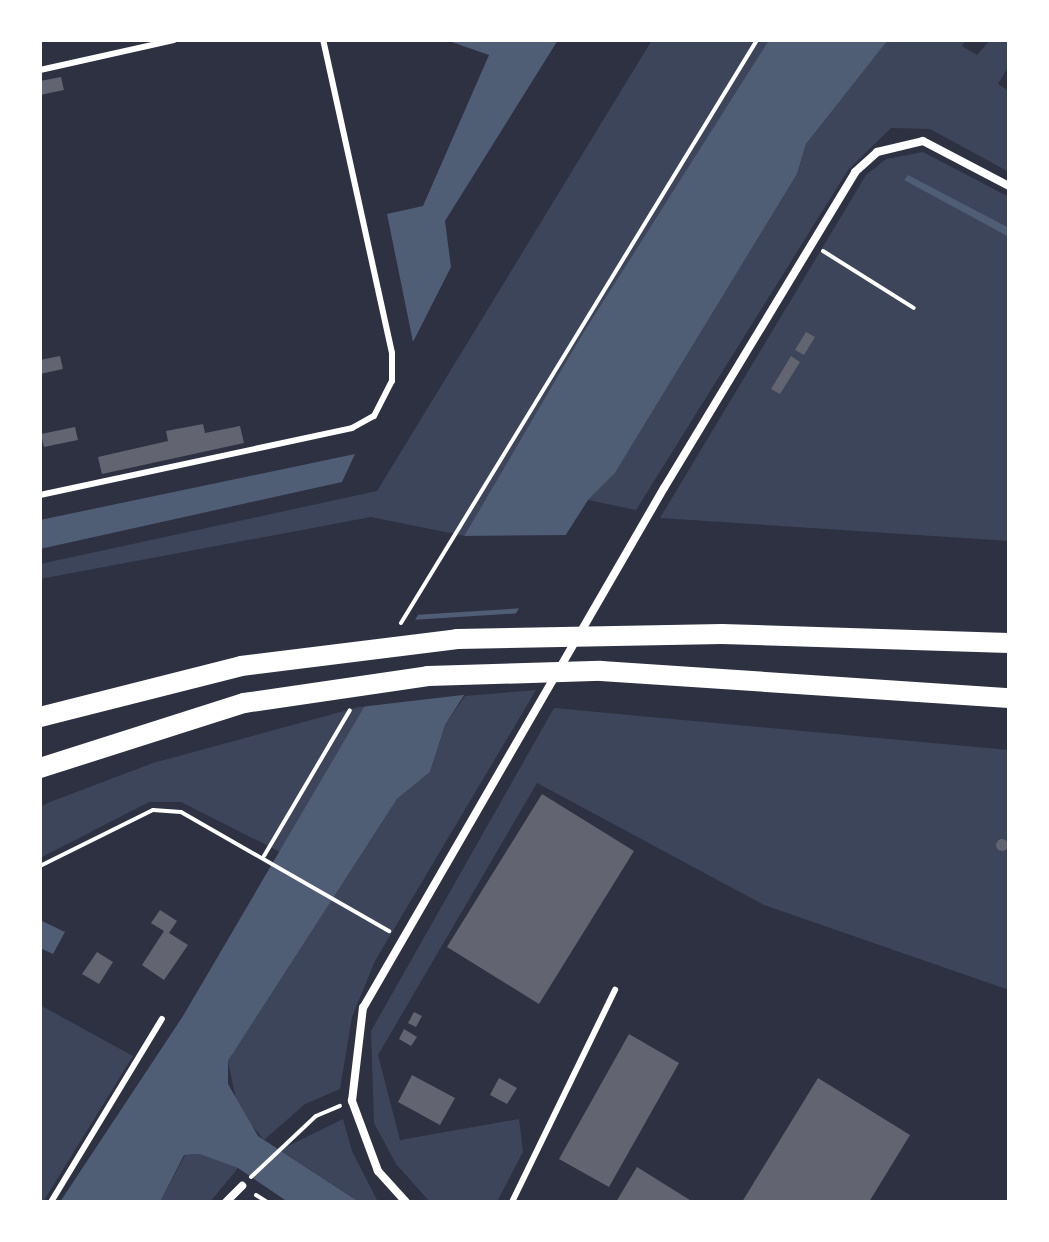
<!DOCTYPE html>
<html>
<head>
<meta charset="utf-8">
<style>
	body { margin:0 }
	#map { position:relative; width:1049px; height:1242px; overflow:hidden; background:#2d3142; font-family:"Noto Sans",sans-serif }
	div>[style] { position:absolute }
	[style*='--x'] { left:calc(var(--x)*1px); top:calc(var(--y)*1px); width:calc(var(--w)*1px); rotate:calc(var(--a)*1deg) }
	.green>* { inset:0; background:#3c4559 }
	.water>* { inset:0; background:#4f5d75 }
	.pier>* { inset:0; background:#2d3142 }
	.building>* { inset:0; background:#626471 }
	.round { border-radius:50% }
	.path>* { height:4px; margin:-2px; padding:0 2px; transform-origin:2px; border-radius:2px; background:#fff }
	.service>* { height:6px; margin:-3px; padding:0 3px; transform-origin:3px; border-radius:3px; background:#fff }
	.minor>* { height:8px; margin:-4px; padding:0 4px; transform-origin:4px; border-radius:4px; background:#fff }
	.primary>* { height:20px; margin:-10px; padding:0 10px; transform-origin:10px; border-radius:10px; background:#fff }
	span { translate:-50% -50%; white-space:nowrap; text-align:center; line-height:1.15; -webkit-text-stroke:7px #fff; paint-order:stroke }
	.frame { position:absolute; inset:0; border:42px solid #fff; pointer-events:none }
</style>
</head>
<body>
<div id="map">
	<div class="green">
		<div style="clip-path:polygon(652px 40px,769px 40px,465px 536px,371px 517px,40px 579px,40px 564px,377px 491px)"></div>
		<div style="clip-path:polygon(888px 40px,966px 40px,962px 46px,977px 55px,990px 40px,1009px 40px,1009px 66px,998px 84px,1009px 91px,1009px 172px,930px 129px,891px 128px,848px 170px,636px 510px,588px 500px,615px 473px,797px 174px,806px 144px)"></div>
		<div style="clip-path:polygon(923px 152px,1009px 197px,1009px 541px,660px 518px,866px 175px,886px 159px)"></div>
		<div style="clip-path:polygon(536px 690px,375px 961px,352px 1017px,340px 1089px,305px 1104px,264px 1140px,238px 1109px,228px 1061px,397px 799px,430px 772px,445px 725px,465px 696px)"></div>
		<div style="clip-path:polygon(366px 705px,280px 852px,181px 802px,149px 802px,40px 858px,40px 807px,50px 802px,153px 763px)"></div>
		<div style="clip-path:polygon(554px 708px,1009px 750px,1009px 990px,764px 905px,537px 783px,378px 1055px,400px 1140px,519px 1119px,523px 1152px,497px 1202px,430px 1202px,396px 1164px,374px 1123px,371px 1031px)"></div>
		<div style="clip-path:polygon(40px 1005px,133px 1056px,43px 1202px,40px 1202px)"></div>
		<div style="clip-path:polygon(343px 1119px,352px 1151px,378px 1202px,359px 1202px,280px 1150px)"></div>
		<div style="clip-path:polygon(199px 1154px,238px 1168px,210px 1202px,160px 1202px,185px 1155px)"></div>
	</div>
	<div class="water">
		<div style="clip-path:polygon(446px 40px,558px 40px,445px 221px,451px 267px,413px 342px,387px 214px,423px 206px,489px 55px)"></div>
		<div style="clip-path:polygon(769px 40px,888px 40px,806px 144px,797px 174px,615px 473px,588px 500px,445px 725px,430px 772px,397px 799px,228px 1061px,228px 1084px,258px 1136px,359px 1202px,288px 1202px,238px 1168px,199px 1154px,184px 1155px,160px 1202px,60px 1202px,183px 1016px,582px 335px)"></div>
		<div style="clip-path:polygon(908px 175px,1009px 228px,1009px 237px,904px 180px)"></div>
		<div style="clip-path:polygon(355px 454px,342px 482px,40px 549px,40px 520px)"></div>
		<div style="clip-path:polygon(40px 920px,65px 932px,53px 954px,40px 948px)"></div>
	</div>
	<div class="pier">
		<div style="clip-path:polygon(571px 535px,525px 608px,414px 615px,460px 536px)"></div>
		<div style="clip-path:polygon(522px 613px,471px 694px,360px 707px,411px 620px)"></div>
	</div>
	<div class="building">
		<div style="clip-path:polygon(61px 77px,64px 90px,40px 95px,40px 81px)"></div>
		<div style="clip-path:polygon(806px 332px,815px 337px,804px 355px,795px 350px)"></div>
		<div style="clip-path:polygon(60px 356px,63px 369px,40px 374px,40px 360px)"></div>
		<div style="clip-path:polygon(791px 356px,800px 362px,780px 394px,771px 389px)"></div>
		<div style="clip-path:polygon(203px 424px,205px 433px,240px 426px,244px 443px,102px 474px,98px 457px,168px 441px,166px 431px)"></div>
		<div style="clip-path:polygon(75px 427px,78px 440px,44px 447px,41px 434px)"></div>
		<div style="clip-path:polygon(542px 794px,634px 851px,539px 1004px,447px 947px)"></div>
		<div class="round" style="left:996px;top:839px;width:12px;height:12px"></div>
		<div style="clip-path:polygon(160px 910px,177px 921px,169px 933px,188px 945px,164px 980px,142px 965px,164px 931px,151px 923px)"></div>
		<div style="clip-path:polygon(97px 952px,113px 962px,99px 984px,82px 974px)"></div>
		<div style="clip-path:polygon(414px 1012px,422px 1016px,416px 1027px,408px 1023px)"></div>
		<div style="clip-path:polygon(404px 1029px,417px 1037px,411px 1046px,399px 1039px)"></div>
		<div style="clip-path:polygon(629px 1034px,679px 1063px,609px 1187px,559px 1159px)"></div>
		<div style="clip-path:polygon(412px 1075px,455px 1098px,440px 1125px,398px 1102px)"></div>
		<div style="clip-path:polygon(499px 1078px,517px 1088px,507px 1104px,490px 1095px)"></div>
		<div style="clip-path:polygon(818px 1078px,910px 1135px,869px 1202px,742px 1202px)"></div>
		<div style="clip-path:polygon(637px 1167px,693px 1202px,616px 1202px)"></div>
	</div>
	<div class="path">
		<div style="--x:823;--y:251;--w:107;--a:32.1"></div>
		<div style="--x:401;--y:623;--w:683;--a:-58.59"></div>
		<div style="--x:264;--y:856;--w:169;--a:-59.5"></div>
		<div style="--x:40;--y:866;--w:126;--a:-26.4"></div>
		<div style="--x:153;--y:810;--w:28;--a:4"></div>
		<div style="--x:181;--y:812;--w:240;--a:29.8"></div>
		<div style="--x:251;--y:1177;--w:89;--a:-43.2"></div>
		<div style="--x:316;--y:1116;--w:26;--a:-23"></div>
		<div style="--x:256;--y:1195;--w:13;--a:32"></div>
	</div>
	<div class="service">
		<div style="--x:40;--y:70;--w:137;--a:-12.6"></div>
		<div style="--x:40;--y:495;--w:319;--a:-12.1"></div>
		<div style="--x:352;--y:428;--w:25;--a:-29"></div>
		<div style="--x:374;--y:416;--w:39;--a:-63"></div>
		<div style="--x:392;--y:381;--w:28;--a:-90"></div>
		<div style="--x:392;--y:353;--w:321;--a:-102.4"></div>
		<div style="--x:51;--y:1202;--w:214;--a:-58.8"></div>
		<div style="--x:512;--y:1202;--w:236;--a:-64.1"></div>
	</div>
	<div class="minor">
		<div style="--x:226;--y:1202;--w:23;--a:-45"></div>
		<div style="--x:406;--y:1202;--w:42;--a:-132.1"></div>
		<div style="--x:378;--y:1171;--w:75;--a:-110.4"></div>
		<div style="--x:352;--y:1101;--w:94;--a:-83.3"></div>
		<div style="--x:363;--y:1008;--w:601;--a:-59.94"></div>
		<div style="--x:664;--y:488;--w:369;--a:-58.8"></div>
		<div style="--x:855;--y:172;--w:30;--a:-42"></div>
		<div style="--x:877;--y:152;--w:47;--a:-13.4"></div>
		<div style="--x:923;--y:141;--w:97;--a:27.6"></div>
	</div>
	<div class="primary">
		<div style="--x:40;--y:717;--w:207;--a:-14.2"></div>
		<div style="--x:241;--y:666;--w:218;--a:-7.1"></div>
		<div style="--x:457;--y:639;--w:265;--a:-1.1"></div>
		<div style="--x:722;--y:634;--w:287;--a:1.8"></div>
		<div style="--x:40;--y:768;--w:214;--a:-17.7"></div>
		<div style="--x:244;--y:703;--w:186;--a:-8.3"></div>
		<div style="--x:428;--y:676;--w:173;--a:-1.7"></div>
		<div style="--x:601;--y:671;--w:409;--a:3.8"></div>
	</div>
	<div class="frame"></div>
</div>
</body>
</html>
